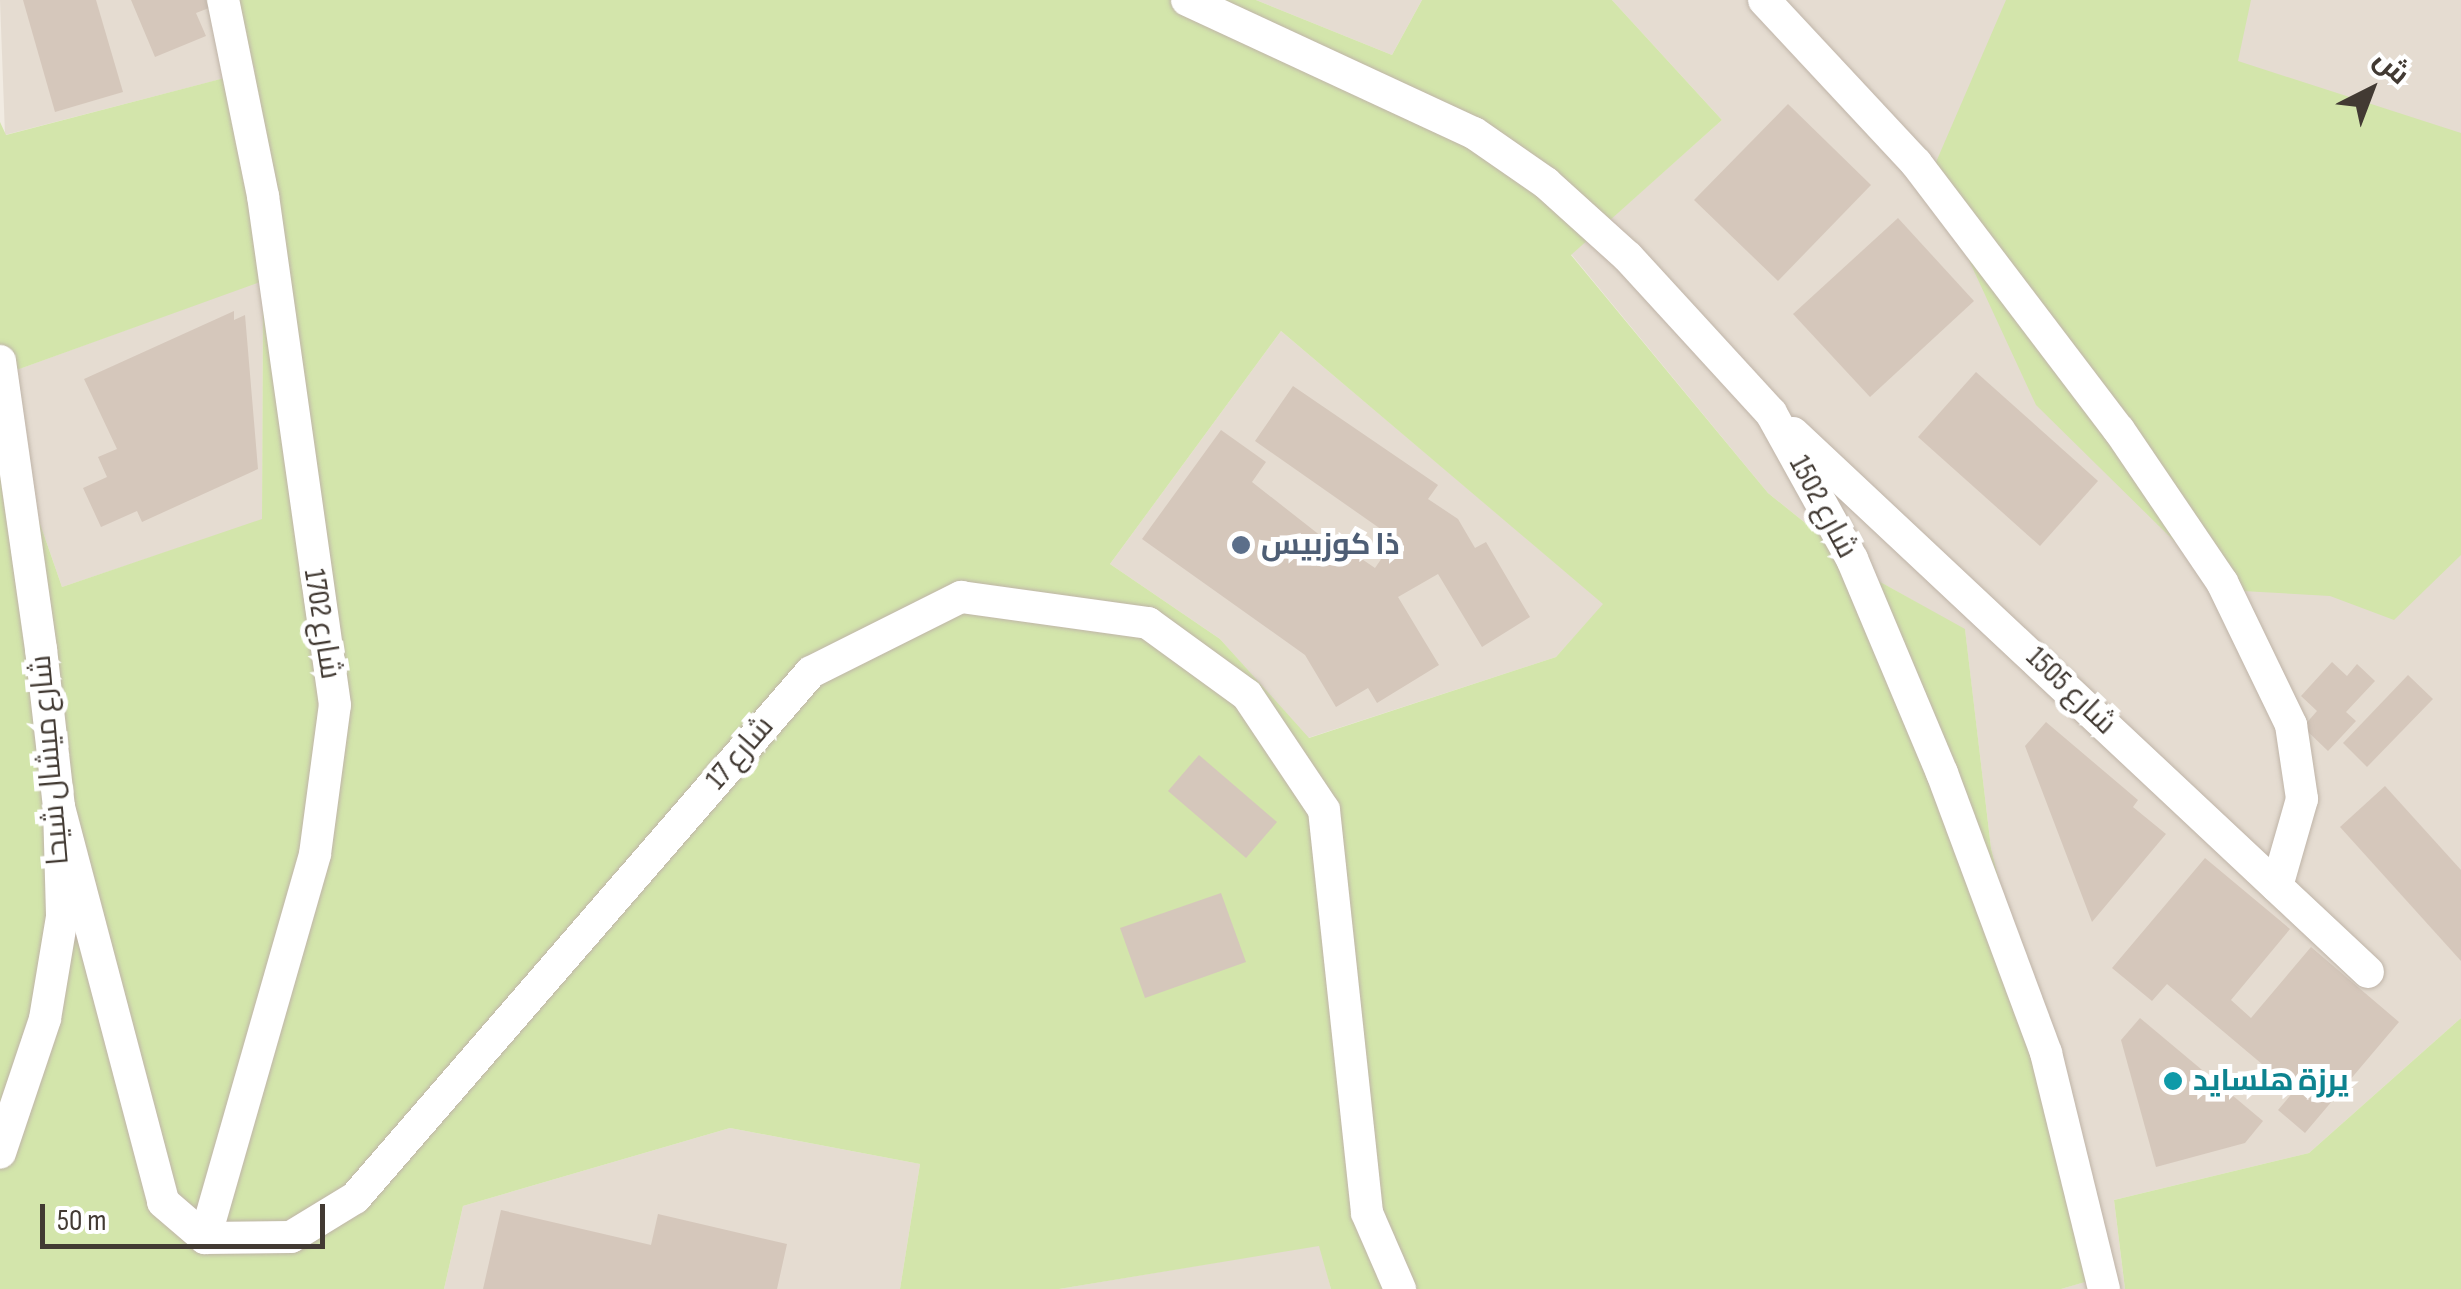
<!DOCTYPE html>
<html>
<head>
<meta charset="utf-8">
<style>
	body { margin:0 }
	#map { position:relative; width:2461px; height:1289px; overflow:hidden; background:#f1ebe2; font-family:"Sofia Sans Condensed",Cairo,sans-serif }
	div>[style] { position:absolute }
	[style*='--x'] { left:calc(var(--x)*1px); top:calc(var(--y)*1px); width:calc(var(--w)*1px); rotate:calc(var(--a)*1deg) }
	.residential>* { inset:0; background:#e5dcd1 }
	.green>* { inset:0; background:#d3e5ab }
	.building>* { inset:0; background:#d5c7bb }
	.roads { filter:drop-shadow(0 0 2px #bfb4a8) drop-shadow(0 0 2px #bfb4a8) }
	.minor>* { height:32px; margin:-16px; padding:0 16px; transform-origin:16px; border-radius:16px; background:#fff }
	.dots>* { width:28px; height:28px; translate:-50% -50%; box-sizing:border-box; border:5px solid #fff; border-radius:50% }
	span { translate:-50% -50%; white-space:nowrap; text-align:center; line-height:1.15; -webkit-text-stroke:10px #fff; paint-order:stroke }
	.street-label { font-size:30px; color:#423a33 }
	.service-label { font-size:30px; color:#4e5e75; font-weight:700 }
	.left { translate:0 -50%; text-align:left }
	.culture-label { font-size:30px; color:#0d838f; font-weight:700 }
	.north { position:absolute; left:2321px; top:40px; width:100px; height:100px; -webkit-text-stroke:8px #fff; paint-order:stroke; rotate:42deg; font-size:28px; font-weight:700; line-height:40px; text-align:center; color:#423a33 }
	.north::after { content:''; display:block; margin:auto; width:35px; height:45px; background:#423a33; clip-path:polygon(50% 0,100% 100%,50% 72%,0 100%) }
	.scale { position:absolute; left:40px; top:1204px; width:285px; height:45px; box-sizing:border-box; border:5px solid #423a33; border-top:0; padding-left:12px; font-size:30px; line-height:35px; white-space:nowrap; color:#423a33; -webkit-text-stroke:8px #fff; paint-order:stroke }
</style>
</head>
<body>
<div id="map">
	<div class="residential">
		<div style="clip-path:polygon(0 0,231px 0,256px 70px,5px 135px)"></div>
		<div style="clip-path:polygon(1256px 0,1422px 0,1392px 55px)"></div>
		<div style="clip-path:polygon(1612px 0,2461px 0,2461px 1018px,2309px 1153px,2114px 1200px,2125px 1289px,2061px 1289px,2091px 1280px,2074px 1180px,1991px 848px,1965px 630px,1875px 579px,1768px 493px,1571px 254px,1722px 120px)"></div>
		<div style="clip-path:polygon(263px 280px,262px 520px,62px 587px,0 408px,0 376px)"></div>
		<div style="clip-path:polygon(1281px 331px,1604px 604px,1556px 657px,1308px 738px,1220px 639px,1110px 564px)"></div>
		<div style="clip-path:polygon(730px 1128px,920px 1164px,900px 1289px,444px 1289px,463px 1206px)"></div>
		<div style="clip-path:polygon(1320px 1245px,1331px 1289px,1059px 1289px)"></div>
	</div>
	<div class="green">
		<div style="clip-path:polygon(evenodd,231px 0,1256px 0,1392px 55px,1422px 0,1612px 0,1722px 120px,1571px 255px,1768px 493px,1875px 579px,1965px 629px,1991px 848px,2074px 1180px,2092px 1280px,2061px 1289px,1331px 1289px,1319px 1246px,1059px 1289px,900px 1289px,920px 1164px,730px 1128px,463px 1206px,444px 1289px,0 1289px,0 408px,62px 587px,262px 519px,263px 281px,0 376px,0 122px,6px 135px,255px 70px,231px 0,1281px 331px,1603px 604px,1556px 657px,1309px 738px,1220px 639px,1110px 564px,1281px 331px)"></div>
		<div style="clip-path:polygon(2006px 0,2251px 0,2238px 61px,2461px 133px,2461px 555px,2394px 620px,2330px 596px,2224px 590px,2036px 405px,1930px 176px)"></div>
		<div style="clip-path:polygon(2461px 1018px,2461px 1289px,2125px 1289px,2114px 1200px,2309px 1153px)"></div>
	</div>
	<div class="building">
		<div style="clip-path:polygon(23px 0,96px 0,123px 92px,55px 112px)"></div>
		<div style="clip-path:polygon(131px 0,206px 0,209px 8px,196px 13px,206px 36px,155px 57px)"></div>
		<div style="clip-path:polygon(1788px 104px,1871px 185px,1778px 281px,1694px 200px)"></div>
		<div style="clip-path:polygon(1898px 218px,1974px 301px,1870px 397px,1793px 314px)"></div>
		<div style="clip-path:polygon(234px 311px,234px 320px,245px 315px,258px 469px,142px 522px,137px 511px,101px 527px,83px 488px,107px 477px,98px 457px,117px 449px,84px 379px)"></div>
		<div style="clip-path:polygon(1976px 372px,2098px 481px,2040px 546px,1918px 437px)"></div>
		<div style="clip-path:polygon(1293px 386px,1438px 485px,1428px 499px,1458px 519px,1475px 548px,1486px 542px,1530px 617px,1482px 647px,1438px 574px,1398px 597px,1439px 665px,1377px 703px,1368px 688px,1336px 707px,1305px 655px,1142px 539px,1221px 430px,1266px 462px,1252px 482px,1349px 558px,1353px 553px,1375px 568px,1395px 539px,1255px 441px)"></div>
		<div style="clip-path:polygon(2332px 662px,2347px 676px,2357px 664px,2375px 681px,2346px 712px,2356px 721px,2328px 751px,2303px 727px,2317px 711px,2301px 696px)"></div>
		<div style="clip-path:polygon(2408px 675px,2433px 699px,2367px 767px,2343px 743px)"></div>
		<div style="clip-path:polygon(2046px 722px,2138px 800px,2133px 807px,2166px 834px,2092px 922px,2025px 746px)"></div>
		<div style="clip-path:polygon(1199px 755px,1277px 822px,1246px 858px,1168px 791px)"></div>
		<div style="clip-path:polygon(2385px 786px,2461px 870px,2461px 961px,2340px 827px)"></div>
		<div style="clip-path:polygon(2205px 858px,2290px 929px,2231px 1000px,2251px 1018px,2311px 947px,2399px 1022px,2305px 1133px,2278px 1110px,2294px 1091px,2167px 984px,2152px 1001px,2112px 968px)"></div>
		<div style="clip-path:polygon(1221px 893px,1246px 962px,1145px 998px,1120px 928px)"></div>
		<div style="clip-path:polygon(2140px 1018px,2263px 1121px,2245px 1143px,2156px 1167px,2121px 1040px)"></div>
		<div style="clip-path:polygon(501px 1210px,651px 1245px,658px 1214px,787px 1244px,777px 1289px,483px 1289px)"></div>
	</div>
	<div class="roads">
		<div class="minor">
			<div style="--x:1187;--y:0;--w:316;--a:24.9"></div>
			<div style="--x:1474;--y:133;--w:88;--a:34.8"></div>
			<div style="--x:1546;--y:183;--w:110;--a:42.1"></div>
			<div style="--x:1628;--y:257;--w:212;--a:47.5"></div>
			<div style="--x:1771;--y:413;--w:167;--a:61"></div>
			<div style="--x:1852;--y:559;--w:232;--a:67.2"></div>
			<div style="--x:1942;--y:773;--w:299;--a:69.6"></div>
			<div style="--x:2046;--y:1053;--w:243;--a:76.2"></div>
			<div style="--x:1764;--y:0;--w:223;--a:47"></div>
			<div style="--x:1916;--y:163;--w:335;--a:52.8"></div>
			<div style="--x:2119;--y:430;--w:184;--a:55.9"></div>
			<div style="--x:2222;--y:582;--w:159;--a:64.2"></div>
			<div style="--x:2291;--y:725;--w:75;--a:81.5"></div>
			<div style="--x:2302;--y:799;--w:91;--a:106"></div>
			<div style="--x:0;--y:361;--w:291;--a:81.9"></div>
			<div style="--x:41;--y:649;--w:159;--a:83.5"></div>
			<div style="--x:59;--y:807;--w:110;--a:88.4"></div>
			<div style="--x:62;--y:917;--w:103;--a:99.5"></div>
			<div style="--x:45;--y:1019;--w:141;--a:108.6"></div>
			<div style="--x:1793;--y:433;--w:788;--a:43.15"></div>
			<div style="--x:59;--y:807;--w:408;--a:75.2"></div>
			<div style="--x:163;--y:1202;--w:55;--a:40.6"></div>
			<div style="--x:205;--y:1238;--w:86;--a:-0.7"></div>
			<div style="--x:291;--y:1237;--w:75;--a:-31.4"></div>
			<div style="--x:355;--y:1198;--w:696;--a:-49.08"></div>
			<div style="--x:811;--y:672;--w:168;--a:-26.6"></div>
			<div style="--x:961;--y:597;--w:189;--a:7.9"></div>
			<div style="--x:1148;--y:623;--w:122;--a:36"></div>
			<div style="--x:1247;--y:695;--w:138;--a:56.2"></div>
			<div style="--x:1324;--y:810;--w:405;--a:83.9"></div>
			<div style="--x:1367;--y:1213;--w:83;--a:66.5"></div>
			<div style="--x:205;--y:1238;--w:399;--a:-74"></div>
			<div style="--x:315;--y:854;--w:150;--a:-82.4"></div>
			<div style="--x:335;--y:705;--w:514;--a:-98.05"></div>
			<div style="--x:263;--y:196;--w:200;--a:-101.5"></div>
		</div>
	</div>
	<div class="dots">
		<div style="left:1241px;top:545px;background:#5c6f8a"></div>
		<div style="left:2173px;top:1081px;background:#0f9aa8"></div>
	</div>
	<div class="street-label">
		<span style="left:1823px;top:507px;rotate:62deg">شارع 1502</span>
		<span style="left:322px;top:624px;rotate:81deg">شارع 1702</span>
		<span style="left:2071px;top:691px;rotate:44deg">شارع 1505</span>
		<span style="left:740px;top:753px;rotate:-49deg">شارع 17</span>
		<span style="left:50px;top:760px;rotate:-95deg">شارع ميشال شيحا</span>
	</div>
	<div class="service-label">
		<span class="left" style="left:1261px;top:545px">ذا كوزبيس</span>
	</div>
	<div class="culture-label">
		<span class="left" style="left:2193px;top:1081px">يرزة هلسايد</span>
	</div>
	<div class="north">ش</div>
	<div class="scale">50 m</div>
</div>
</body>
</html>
